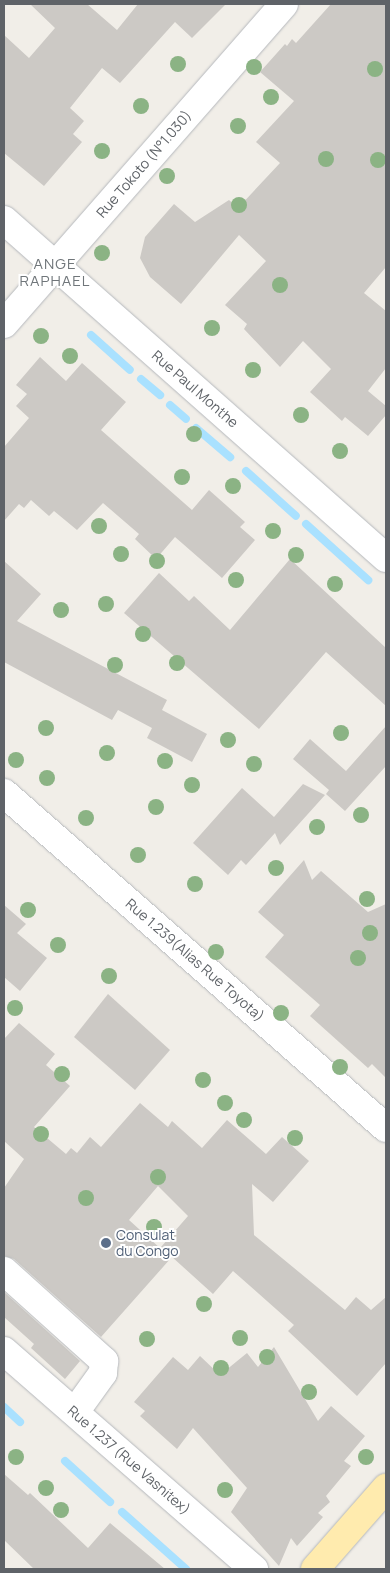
<!DOCTYPE html>
<html>
<head>
<meta charset="utf-8">
<style>
	body { margin:0 }
	#map { position:relative; width:390px; height:1573px; overflow:hidden; background:#f1eee8; font-family:Manrope,sans-serif }
	div>[style] { position:absolute }
	[style*='--x'] { left:calc(var(--x)*1px); top:calc(var(--y)*1px); width:calc(var(--w)*1px); rotate:calc(var(--a)*1deg) }
	.stream>* { height:8px; margin:-4px; padding:0 4px; transform-origin:4px; border-radius:4px; background:#a9e1ff }
	.building>* { inset:0; background:#ccc9c5 }
	.roads { filter:drop-shadow(0 0 1px #b5b8bc) drop-shadow(0 0 1px #b5b8bc) }
	.minor>* { height:28px; margin:-14px; padding:0 14px; transform-origin:14px; border-radius:14px; background:#fff }
	.major>* { height:28px; margin:-14px; padding:0 14px; transform-origin:14px; border-radius:14px; background:#ffebae }
	.trees>* { width:16px; height:16px; margin:-8px; border-radius:50%; background:#8bb384 }
	.dots>* { width:14px; height:14px; translate:-50% -50%; box-sizing:border-box; border:2px solid #fff; border-radius:50% }
	span { translate:-50% -50%; white-space:nowrap; text-align:center; line-height:1.15; -webkit-text-stroke:4px #fff; paint-order:stroke }
	.street-label { font-size:14px; color:#5f6368 }
	.service-label { font-size:14px; color:#4e5e75 }
	.left { translate:0 -50%; text-align:left }
	.neighbourhood-label { font-size:15px; color:#70767a; letter-spacing:1px }
	.frame { position:absolute; inset:0; border:5px solid #5f6368; pointer-events:none }
</style>
</head>
<body>
<div id="map">
	<div class="stream">
		<div style="--x:91;--y:335;--w:52;--a:41.9"></div>
		<div style="--x:141;--y:379;--w:25;--a:40"></div>
		<div style="--x:170;--y:405;--w:21;--a:41"></div>
		<div style="--x:196;--y:428;--w:45;--a:40.5"></div>
		<div style="--x:246;--y:471;--w:67;--a:42"></div>
		<div style="--x:306;--y:524;--w:84;--a:42.1"></div>
		<div style="--x:4;--y:1407;--w:22;--a:43"></div>
		<div style="--x:65;--y:1461;--w:61;--a:42.3"></div>
		<div style="--x:122;--y:1512;--w:86;--a:41.7"></div>
	</div>
	<div class="building">
		<div style="clip-path:polygon(30px 4px,87px 4px,117px 30px,138px 4px,226px 4px,192px 38px,175px 22px,120px 83px,102px 68px,70px 108px,84px 121px,73px 134px,82px 142px,44px 186px,4px 153px,4px 35px,29px 58px,55px 28px)"></div>
		<div style="clip-path:polygon(331px 4px,386px 4px,386px 267px,364px 293px,386px 311px,386px 368px,368px 391px,386px 406px,386px 415px,368px 436px,345px 417px,342px 421px,310px 392px,331px 369px,303px 341px,280px 367px,244px 329px,247px 324px,225px 305px,266px 261px,239px 235px,181px 304px,150px 277px,140px 258px,145px 237px,174px 204px,195px 222px,229px 200px,238px 208px,280px 163px,256px 142px,294px 101px,260px 72px,285px 44px,287px 46px,292px 39px,296px 43px)"></div>
		<div style="clip-path:polygon(40px 357px,66px 381px,82px 363px,126px 402px,101px 430px,192px 510px,209px 490px,245px 522px,240px 527px,255px 540px,222px 578px,175px 537px,156px 559px,135px 539px,139px 534px,103px 503px,77px 530px,54px 511px,49px 516px,31px 500px,24px 508px,19px 504px,4px 521px,4px 447px,29px 418px,16px 406px,27px 394px,16px 385px)"></div>
		<div style="clip-path:polygon(290px 559px,386px 648px,386px 706px,326px 652px,259px 729px,124px 613px,159px 573px,189px 601px,194px 596px,230px 630px)"></div>
		<div style="clip-path:polygon(4px 561px,41px 594px,17px 621px,167px 700px,162px 710px,207px 734px,192px 762px,147px 738px,152px 728px,118px 710px,112px 720px,4px 662px)"></div>
		<div style="clip-path:polygon(386px 726px,386px 766px,345px 811px,326px 794px,329px 790px,293px 759px,310px 739px,346px 771px)"></div>
		<div style="clip-path:polygon(303px 784px,325px 795px,280px 845px,275px 833px,246px 865px,241px 860px,228px 875px,193px 843px,242px 788px,274px 817px)"></div>
		<div style="clip-path:polygon(304px 860px,312px 880px,321px 871px,368px 912px,386px 904px,386px 1078px,372px 1064px,368px 1068px,310px 1016px,320px 1005px,265px 957px,284px 935px,258px 912px)"></div>
		<div style="clip-path:polygon(4px 905px,26px 924px,17px 933px,47px 958px,20px 991px,4px 977px)"></div>
		<div style="clip-path:polygon(108px 994px,170px 1050px,135px 1090px,74px 1037px)"></div>
		<div style="clip-path:polygon(19px 1023px,55px 1054px,46px 1065px,70px 1086px,34px 1127px,66px 1154px,71px 1148px,77px 1153px,90px 1137px,101px 1147px,140px 1103px,168px 1127px,172px 1121px,202px 1148px,227px 1120px,266px 1154px,282px 1137px,309px 1161px,273px 1202px,252px 1184px,254px 1235px,345px 1310px,356px 1297px,371px 1310px,386px 1297px,386px 1363px,357px 1396px,288px 1331px,294px 1325px,233px 1271px,213px 1294px,161px 1247px,188px 1216px,158px 1186px,129px 1220px,171px 1258px,101px 1337px,14px 1259px,4px 1256px,4px 1188px,24px 1159px,4px 1141px,4px 1039px)"></div>
		<div style="clip-path:polygon(4px 1292px,80px 1361px,65px 1379px,31px 1348px,34px 1344px,4px 1317px)"></div>
		<div style="clip-path:polygon(274px 1347px,318px 1421px,331px 1406px,365px 1436px,344px 1461px,351px 1466px,326px 1496px,330px 1502px,318px 1513px,323px 1517px,297px 1546px,291px 1538px,279px 1566px,231px 1512px,247px 1488px,193px 1428px,177px 1449px,140px 1416px,145px 1411px,134px 1402px,173px 1357px,188px 1370px,200px 1356px,220px 1375px,247px 1353px,258px 1367px)"></div>
		<div style="clip-path:polygon(4px 1474px,28px 1495px,30px 1493px,88px 1548px,110px 1523px,165px 1569px,34px 1569px,4px 1540px)"></div>
	</div>
	<div class="roads">
		<div class="minor">
			<div style="--x:4;--y:220;--w:510;--a:41.5"></div>
			<div style="--x:4;--y:324;--w:425;--a:-48.8"></div>
			<div style="--x:4;--y:793;--w:508;--a:41.25"></div>
			<div style="--x:4;--y:1271;--w:135;--a:42"></div>
			<div style="--x:104;--y:1361;--w:12;--a:95"></div>
			<div style="--x:103;--y:1373;--w:48;--a:125.7"></div>
			<div style="--x:4;--y:1351;--w:332;--a:41.1"></div>
		</div>
		<div class="major">
			<div style="--x:315;--y:1569;--w:108;--a:-48.8"></div>
		</div>
	</div>
	<div class="trees">
		<div style="left:178px;top:64px"></div>
		<div style="left:254px;top:67px"></div>
		<div style="left:375px;top:69px"></div>
		<div style="left:271px;top:97px"></div>
		<div style="left:141px;top:106px"></div>
		<div style="left:238px;top:126px"></div>
		<div style="left:102px;top:151px"></div>
		<div style="left:326px;top:159px"></div>
		<div style="left:378px;top:160px"></div>
		<div style="left:167px;top:176px"></div>
		<div style="left:239px;top:205px"></div>
		<div style="left:102px;top:253px"></div>
		<div style="left:280px;top:285px"></div>
		<div style="left:212px;top:328px"></div>
		<div style="left:41px;top:336px"></div>
		<div style="left:70px;top:356px"></div>
		<div style="left:253px;top:370px"></div>
		<div style="left:301px;top:415px"></div>
		<div style="left:194px;top:434px"></div>
		<div style="left:340px;top:451px"></div>
		<div style="left:182px;top:477px"></div>
		<div style="left:233px;top:486px"></div>
		<div style="left:99px;top:526px"></div>
		<div style="left:273px;top:531px"></div>
		<div style="left:121px;top:554px"></div>
		<div style="left:296px;top:555px"></div>
		<div style="left:157px;top:561px"></div>
		<div style="left:236px;top:580px"></div>
		<div style="left:335px;top:584px"></div>
		<div style="left:106px;top:604px"></div>
		<div style="left:61px;top:610px"></div>
		<div style="left:143px;top:634px"></div>
		<div style="left:177px;top:663px"></div>
		<div style="left:115px;top:665px"></div>
		<div style="left:46px;top:728px"></div>
		<div style="left:341px;top:733px"></div>
		<div style="left:228px;top:740px"></div>
		<div style="left:107px;top:753px"></div>
		<div style="left:16px;top:760px"></div>
		<div style="left:165px;top:761px"></div>
		<div style="left:254px;top:764px"></div>
		<div style="left:47px;top:778px"></div>
		<div style="left:192px;top:785px"></div>
		<div style="left:156px;top:807px"></div>
		<div style="left:361px;top:815px"></div>
		<div style="left:86px;top:818px"></div>
		<div style="left:317px;top:827px"></div>
		<div style="left:138px;top:855px"></div>
		<div style="left:276px;top:868px"></div>
		<div style="left:195px;top:884px"></div>
		<div style="left:367px;top:899px"></div>
		<div style="left:28px;top:910px"></div>
		<div style="left:370px;top:933px"></div>
		<div style="left:58px;top:945px"></div>
		<div style="left:216px;top:952px"></div>
		<div style="left:358px;top:958px"></div>
		<div style="left:109px;top:976px"></div>
		<div style="left:15px;top:1008px"></div>
		<div style="left:281px;top:1013px"></div>
		<div style="left:340px;top:1067px"></div>
		<div style="left:62px;top:1074px"></div>
		<div style="left:203px;top:1080px"></div>
		<div style="left:225px;top:1103px"></div>
		<div style="left:244px;top:1120px"></div>
		<div style="left:41px;top:1134px"></div>
		<div style="left:295px;top:1138px"></div>
		<div style="left:158px;top:1177px"></div>
		<div style="left:86px;top:1198px"></div>
		<div style="left:154px;top:1227px"></div>
		<div style="left:204px;top:1304px"></div>
		<div style="left:240px;top:1338px"></div>
		<div style="left:147px;top:1339px"></div>
		<div style="left:267px;top:1357px"></div>
		<div style="left:221px;top:1368px"></div>
		<div style="left:309px;top:1392px"></div>
		<div style="left:16px;top:1457px"></div>
		<div style="left:366px;top:1457px"></div>
		<div style="left:46px;top:1488px"></div>
		<div style="left:225px;top:1490px"></div>
		<div style="left:61px;top:1510px"></div>
	</div>
	<div class="dots">
		<div style="left:106px;top:1243px;background:#5c6f8a"></div>
	</div>
	<div class="street-label">
		<span style="left:144px;top:164px;rotate:-49deg">Rue Tokoto (N°1.030)</span>
		<span style="left:195px;top:389px;rotate:41deg">Rue Paul Monthe</span>
		<span style="left:195px;top:960px;rotate:41deg">Rue 1.239(Alias Rue Toyota)</span>
		<span style="left:129px;top:1460px;rotate:41deg">Rue 1.237 (Rue Vasnitex)</span>
	</div>
	<div class="service-label">
		<span class="left" style="left:116px;top:1243px">Consulat<br>du Congo</span>
	</div>
	<div class="neighbourhood-label">
		<span style="left:55px;top:272px">ANGE<br>RAPHAEL</span>
	</div>
	<div class="frame"></div>
</div>
</body>
</html>
